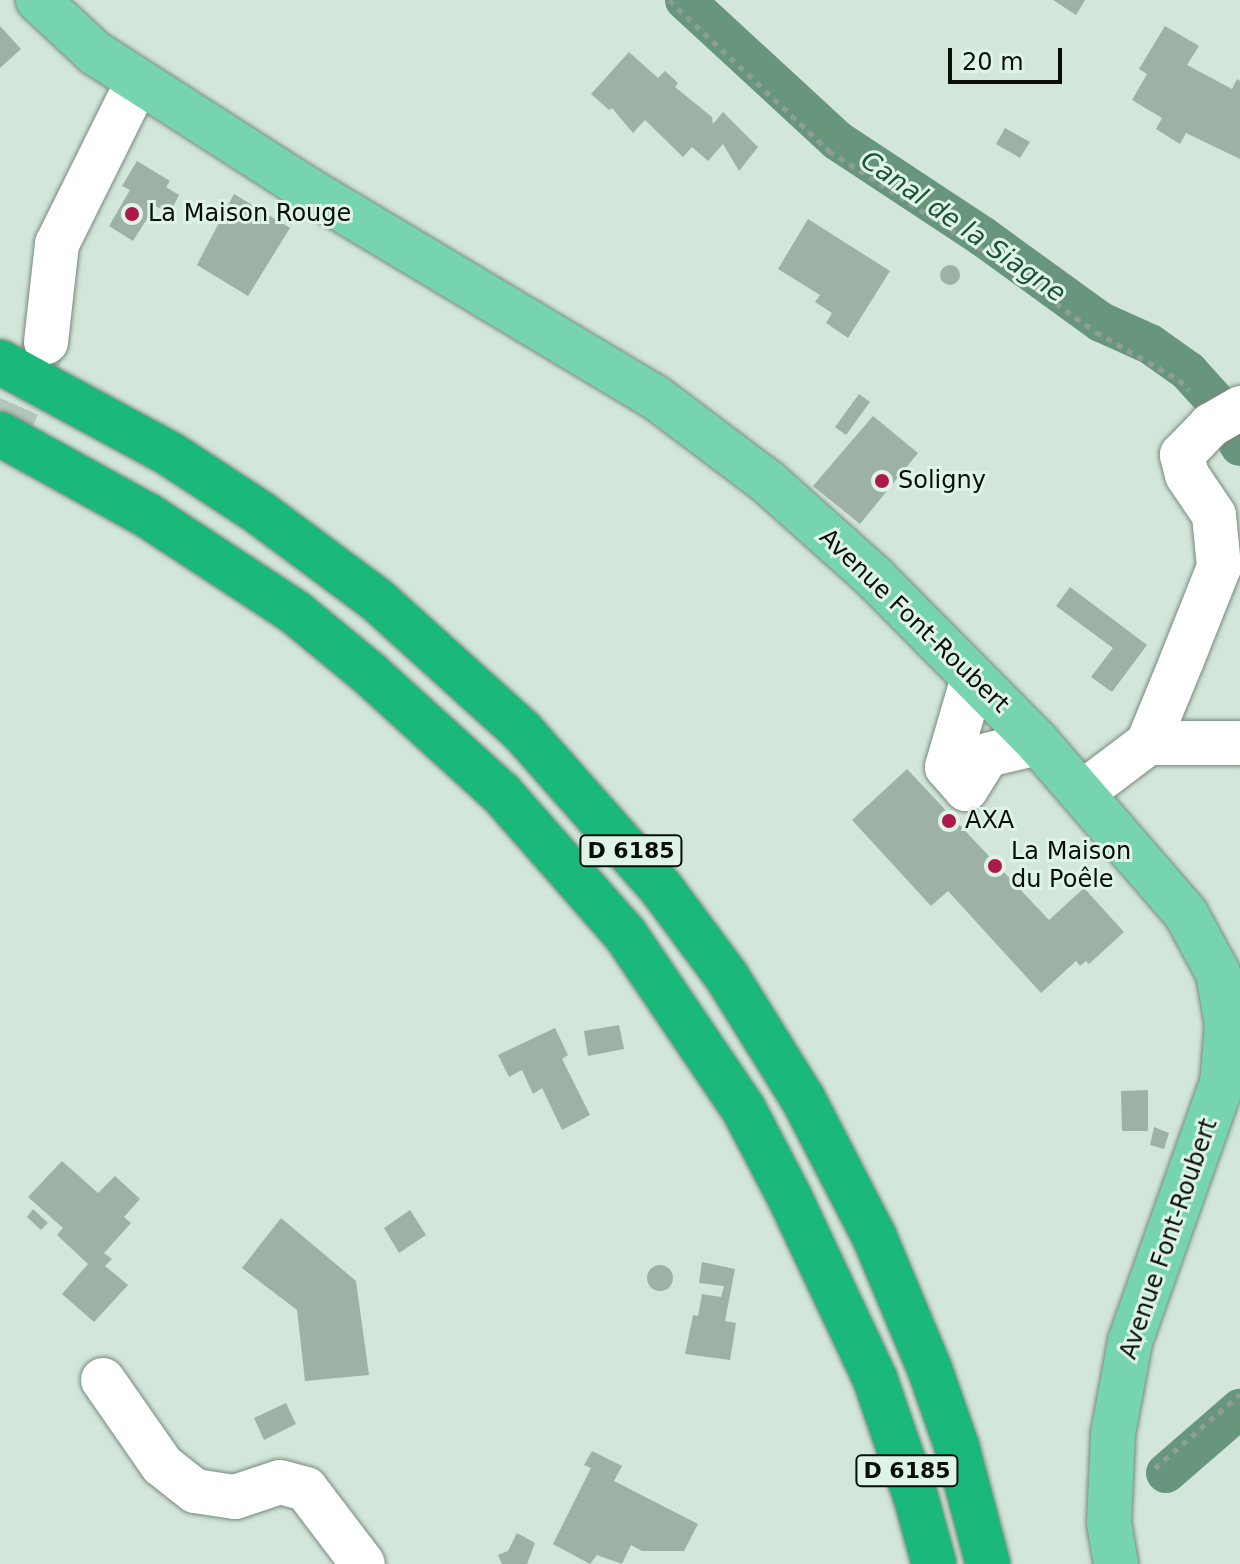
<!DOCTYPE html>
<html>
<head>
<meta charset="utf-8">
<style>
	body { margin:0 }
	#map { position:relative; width:1240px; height:1564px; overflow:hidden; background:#d2e6da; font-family:"DejaVu Sans",sans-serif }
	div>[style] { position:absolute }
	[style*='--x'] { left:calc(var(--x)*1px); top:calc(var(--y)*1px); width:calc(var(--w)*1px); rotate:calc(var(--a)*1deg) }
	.canal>* { height:40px; margin:-20px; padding:0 20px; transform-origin:20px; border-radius:20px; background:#68967c }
	.building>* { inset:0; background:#9eb1a6 }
	.round { border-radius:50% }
	.minor-tunnel>* { height:44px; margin-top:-22px; transform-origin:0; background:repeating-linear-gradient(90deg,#b4c6bb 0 44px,transparent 0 66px) }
	.path>* { height:5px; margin-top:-2.5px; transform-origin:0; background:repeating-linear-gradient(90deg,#8f9e95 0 6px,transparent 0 12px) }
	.roads { filter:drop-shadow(0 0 2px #77897e) drop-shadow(0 0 2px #77897e) }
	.minor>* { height:44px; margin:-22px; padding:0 22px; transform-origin:22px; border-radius:22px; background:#fff }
	.major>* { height:44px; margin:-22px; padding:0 22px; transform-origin:22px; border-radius:22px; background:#76d5af }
	.highway>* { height:44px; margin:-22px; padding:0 22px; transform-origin:22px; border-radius:22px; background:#1bb979 }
	.dots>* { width:22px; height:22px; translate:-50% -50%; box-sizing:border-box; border:4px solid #dff4e7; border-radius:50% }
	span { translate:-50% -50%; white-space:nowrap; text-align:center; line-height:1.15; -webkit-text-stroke:6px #dff4e7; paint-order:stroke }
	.shield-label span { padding:2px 6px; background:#dff4e7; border:2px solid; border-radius:6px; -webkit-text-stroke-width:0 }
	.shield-label { font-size:22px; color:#080e0a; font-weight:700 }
	.poi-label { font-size:24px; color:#080e0a }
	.left { translate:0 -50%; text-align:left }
	.street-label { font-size:24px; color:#080e0a }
	.water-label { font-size:26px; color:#195237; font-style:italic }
	.scale { position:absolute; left:948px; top:48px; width:114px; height:36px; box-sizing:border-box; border:4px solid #080e0a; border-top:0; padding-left:10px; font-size:24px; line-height:28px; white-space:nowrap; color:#080e0a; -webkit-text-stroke:6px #dff4e7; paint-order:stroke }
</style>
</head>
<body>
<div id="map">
	<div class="canal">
		<div style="--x:685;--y:0;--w:208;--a:42.7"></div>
		<div style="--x:838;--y:141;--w:173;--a:33.4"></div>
		<div style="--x:982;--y:236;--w:147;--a:35.9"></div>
		<div style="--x:1101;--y:322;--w:54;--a:24.2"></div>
		<div style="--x:1150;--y:344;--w:47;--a:35.4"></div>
		<div style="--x:1188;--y:371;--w:42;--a:47.9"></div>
		<div style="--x:1216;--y:402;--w:50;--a:61.4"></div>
		<div style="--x:1166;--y:1473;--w:98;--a:-40.9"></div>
	</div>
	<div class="building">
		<div style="clip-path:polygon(1053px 0,1085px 0,1076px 15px)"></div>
		<div style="clip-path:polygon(0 26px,21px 49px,0 68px)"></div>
		<div style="clip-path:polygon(1165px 26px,1199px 46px,1187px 65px,1232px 89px,1237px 79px,1240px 81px,1240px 159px,1186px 133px,1180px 144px,1156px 129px,1162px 118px,1132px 100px,1147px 74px,1139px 69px)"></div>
		<div style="clip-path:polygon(629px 52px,658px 78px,665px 71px,678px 83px,675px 87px,712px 117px,713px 124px,723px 112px,758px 147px,739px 171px,723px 144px,708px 161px,692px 147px,683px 157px,645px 120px,633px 133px,612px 108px,609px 110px,591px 94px)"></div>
		<div style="clip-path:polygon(1005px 128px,1030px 142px,1020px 158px,996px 144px)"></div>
		<div style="clip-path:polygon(137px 161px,170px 181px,166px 187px,179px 195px,170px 213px,155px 206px,133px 241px,109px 226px,130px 190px,122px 186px)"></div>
		<div style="clip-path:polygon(234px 194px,290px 228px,248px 296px,197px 265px)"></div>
		<div style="clip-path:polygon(808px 219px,890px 271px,848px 338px,826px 323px,832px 313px,815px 302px,820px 295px,778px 269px)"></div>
		<div class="round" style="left:940px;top:265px;width:20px;height:20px"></div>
		<div style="clip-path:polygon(859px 394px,870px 402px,846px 435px,835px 427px)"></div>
		<div style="clip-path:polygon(873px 416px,918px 453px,860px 524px,813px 486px)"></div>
		<div style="clip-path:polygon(1070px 587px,1147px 645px,1112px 692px,1091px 677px,1113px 648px,1056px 606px)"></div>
		<div style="clip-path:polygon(907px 769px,1049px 920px,1084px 888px,1124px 932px,1089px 964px,1086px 961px,1080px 966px,1076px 961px,1041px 993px,948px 891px,931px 906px,852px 820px)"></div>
		<div style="clip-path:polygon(619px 1025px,624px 1049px,588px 1056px,584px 1031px)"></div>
		<div style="clip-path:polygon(555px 1028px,568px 1055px,562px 1059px,590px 1115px,562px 1130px,542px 1088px,533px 1094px,522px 1070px,509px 1077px,498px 1055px)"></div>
		<div style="clip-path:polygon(1148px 1090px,1148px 1131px,1122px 1131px,1121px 1091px)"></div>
		<div style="clip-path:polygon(1154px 1127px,1169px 1133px,1164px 1149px,1150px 1145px)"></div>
		<div style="clip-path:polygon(62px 1161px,98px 1193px,115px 1176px,140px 1199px,124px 1217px,131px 1223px,104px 1253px,112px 1259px,105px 1266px,128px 1285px,94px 1322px,62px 1294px,88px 1264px,57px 1235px,63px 1228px,28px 1197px)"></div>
		<div style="clip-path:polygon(33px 1209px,48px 1223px,41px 1230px,27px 1217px)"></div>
		<div style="clip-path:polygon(410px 1210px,426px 1235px,399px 1253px,384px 1228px)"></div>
		<div style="clip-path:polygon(281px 1218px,356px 1281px,369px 1375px,305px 1381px,297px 1310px,242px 1268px)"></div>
		<div style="clip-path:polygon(702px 1262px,735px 1269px,725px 1321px,736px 1323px,730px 1360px,685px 1354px,693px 1315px,698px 1316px,702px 1294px,721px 1297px,724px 1286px,699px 1283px)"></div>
		<div class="round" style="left:647px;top:1265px;width:26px;height:26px"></div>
		<div style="clip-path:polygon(286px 1403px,296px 1424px,264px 1440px,254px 1418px)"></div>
		<div style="clip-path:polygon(592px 1451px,622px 1466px,614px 1481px,698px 1524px,684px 1551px,642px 1551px,631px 1545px,622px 1564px,597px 1555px,590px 1564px,553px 1544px,591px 1468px,584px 1465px)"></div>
		<div style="clip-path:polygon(517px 1533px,535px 1543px,527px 1564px,502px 1564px,498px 1555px,508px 1551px)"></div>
	</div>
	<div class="minor-tunnel">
		<div style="--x:0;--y:446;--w:111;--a:-66.2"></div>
	</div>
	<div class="path">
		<div style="--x:669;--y:0;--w:220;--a:43.3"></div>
		<div style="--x:829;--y:151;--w:177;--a:32.8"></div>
		<div style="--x:978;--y:247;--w:145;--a:35.8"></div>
		<div style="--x:1096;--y:332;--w:96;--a:30"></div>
		<div style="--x:1179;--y:380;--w:14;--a:45"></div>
		<div style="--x:1155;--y:1468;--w:113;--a:-41"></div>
	</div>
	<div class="roads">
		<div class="minor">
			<div style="--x:46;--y:342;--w:99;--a:-83.6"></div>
			<div style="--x:57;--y:244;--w:182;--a:-63.6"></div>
			<div style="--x:973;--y:678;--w:93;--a:106.3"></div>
			<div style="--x:947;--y:767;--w:29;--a:49"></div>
			<div style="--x:966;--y:789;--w:40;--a:-58"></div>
			<div style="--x:987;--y:755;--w:52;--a:-13.2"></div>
			<div style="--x:1148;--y:743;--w:92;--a:0"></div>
			<div style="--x:1082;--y:793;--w:83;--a:-37.1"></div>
			<div style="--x:1148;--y:743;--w:90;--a:-67.7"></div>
			<div style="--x:1182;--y:660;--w:100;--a:-68.3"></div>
			<div style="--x:1219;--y:567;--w:52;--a:-95.5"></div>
			<div style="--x:1214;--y:515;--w:48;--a:-124"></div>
			<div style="--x:1187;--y:475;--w:21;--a:-104"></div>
			<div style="--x:1182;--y:455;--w:42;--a:-46"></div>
			<div style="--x:1211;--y:425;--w:34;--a:-30"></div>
			<div style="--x:103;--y:1380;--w:103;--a:55.2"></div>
			<div style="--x:162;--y:1465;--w:42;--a:38.2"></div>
			<div style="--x:195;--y:1491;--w:40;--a:8.5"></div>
			<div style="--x:235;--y:1497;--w:47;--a:-18.4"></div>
			<div style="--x:280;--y:1482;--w:27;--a:15"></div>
			<div style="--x:306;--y:1489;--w:94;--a:52.8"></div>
		</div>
		<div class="major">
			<div style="--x:38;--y:0;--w:78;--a:42.9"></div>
			<div style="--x:95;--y:53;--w:246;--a:32.7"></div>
			<div style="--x:302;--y:186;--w:411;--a:30.9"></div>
			<div style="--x:655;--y:397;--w:143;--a:37"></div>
			<div style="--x:769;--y:483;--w:141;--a:41.8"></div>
			<div style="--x:874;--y:577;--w:233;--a:45.3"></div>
			<div style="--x:1038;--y:743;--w:226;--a:49.1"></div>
			<div style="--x:1186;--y:914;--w:67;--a:61.5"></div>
			<div style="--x:1218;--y:973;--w:53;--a:80.2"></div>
			<div style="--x:1227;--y:1025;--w:58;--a:94.9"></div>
			<div style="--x:1222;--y:1083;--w:275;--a:109.6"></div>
			<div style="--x:1130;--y:1342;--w:94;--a:100.5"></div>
			<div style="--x:1113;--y:1434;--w:89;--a:92.6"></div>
			<div style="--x:1109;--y:1523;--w:42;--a:80.3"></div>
		</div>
		<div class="highway">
			<div style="--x:0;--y:362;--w:193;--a:28.4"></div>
			<div style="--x:170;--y:454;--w:108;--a:33.2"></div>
			<div style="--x:260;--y:513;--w:144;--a:36.6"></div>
			<div style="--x:376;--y:599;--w:197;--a:42.1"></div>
			<div style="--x:522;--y:731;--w:210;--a:48.5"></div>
			<div style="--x:661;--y:888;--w:111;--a:53.4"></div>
			<div style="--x:727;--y:977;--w:144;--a:58.1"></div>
			<div style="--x:803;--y:1099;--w:154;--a:62.6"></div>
			<div style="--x:874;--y:1236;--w:145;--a:67.3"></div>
			<div style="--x:930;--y:1370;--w:82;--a:70.7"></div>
			<div style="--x:957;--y:1447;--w:121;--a:75.2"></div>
			<div style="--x:0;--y:434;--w:168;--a:28.9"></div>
			<div style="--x:147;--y:515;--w:178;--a:33.3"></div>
			<div style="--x:296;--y:613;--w:96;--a:39.5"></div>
			<div style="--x:370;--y:674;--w:177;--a:42.3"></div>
			<div style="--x:501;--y:793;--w:188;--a:48.7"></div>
			<div style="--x:625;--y:934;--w:210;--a:55.9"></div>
			<div style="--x:743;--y:1108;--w:99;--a:62.4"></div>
			<div style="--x:789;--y:1196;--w:202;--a:64.8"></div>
			<div style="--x:875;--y:1379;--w:126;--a:71"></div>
			<div style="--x:916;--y:1498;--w:68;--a:74.7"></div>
		</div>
	</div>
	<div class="dots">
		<div style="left:132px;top:214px;background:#ac194a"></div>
		<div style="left:882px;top:481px;background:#ac194a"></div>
		<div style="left:949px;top:821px;background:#ac194a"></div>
		<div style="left:995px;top:866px;background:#ac194a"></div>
	</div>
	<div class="shield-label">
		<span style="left:631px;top:851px">D 6185</span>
		<span style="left:907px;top:1471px">D 6185</span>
	</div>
	<div class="poi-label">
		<span class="left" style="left:148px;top:214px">La Maison Rouge</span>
		<span class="left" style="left:898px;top:481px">Soligny</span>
		<span class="left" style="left:965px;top:821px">AXA</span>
		<span class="left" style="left:1011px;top:866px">La Maison<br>du Poêle</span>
	</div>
	<div class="street-label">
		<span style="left:914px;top:621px;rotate:44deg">Avenue Font-Roubert</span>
		<span style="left:1169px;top:1239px;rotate:-71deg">Avenue Font-Roubert</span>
	</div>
	<div class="water-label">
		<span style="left:963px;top:227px;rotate:35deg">Canal de la Siagne</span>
	</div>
	<div class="scale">20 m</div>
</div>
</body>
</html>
